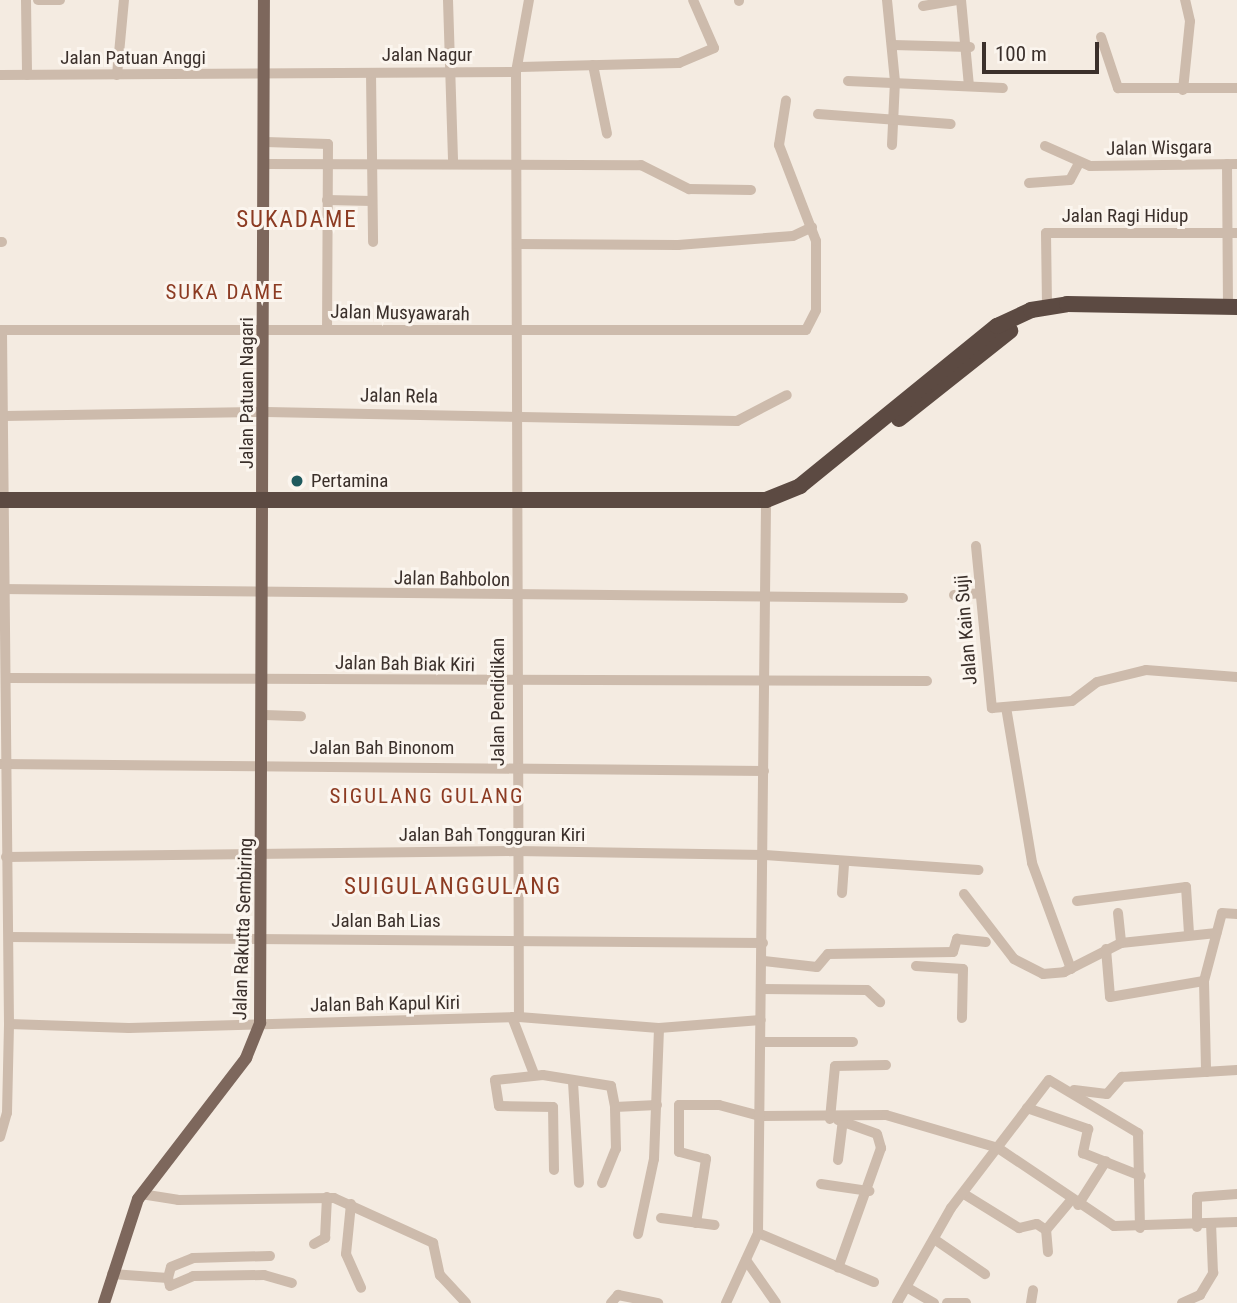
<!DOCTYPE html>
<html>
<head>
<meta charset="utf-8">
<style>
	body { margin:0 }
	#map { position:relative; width:1237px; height:1303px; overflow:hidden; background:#f4ebe1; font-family:"Roboto Condensed",sans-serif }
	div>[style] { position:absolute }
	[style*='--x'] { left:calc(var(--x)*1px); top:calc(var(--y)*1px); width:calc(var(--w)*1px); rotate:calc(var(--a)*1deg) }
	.minor>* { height:10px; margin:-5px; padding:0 5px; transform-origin:5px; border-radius:5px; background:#cdbbac }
	.major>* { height:12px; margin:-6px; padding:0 6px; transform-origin:6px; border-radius:6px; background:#7d675c }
	.highway>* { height:16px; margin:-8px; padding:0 8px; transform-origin:8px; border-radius:8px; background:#5c4a42 }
	.dots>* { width:19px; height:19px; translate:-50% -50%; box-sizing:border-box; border:4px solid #fbf5ee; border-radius:50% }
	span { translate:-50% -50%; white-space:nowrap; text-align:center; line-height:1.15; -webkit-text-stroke:6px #fbf5ee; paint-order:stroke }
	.street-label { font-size:19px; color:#3b302b }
	.poi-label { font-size:19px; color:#3b302b }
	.left { translate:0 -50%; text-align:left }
	.neighbourhood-label { font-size:21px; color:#8c3b22; letter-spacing:2px }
	.quarter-label { font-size:23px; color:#8c3b22; letter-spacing:2px }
	.scale { position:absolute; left:982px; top:42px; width:117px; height:32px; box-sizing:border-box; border:4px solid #3b302b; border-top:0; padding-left:9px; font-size:21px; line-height:24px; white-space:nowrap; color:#3b302b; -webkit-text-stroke:5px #fbf5ee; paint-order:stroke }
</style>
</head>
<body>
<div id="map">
	<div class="minor">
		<div style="--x:26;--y:0;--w:75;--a:89.2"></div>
		<div style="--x:38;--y:0;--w:22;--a:0"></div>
		<div style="--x:448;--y:0;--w:162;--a:88.2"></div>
		<div style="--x:739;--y:0;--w:1;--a:90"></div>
		<div style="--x:887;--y:0;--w:81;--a:84.4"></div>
		<div style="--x:895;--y:81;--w:64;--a:92.7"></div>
		<div style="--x:961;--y:0;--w:86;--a:84.7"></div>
		<div style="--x:923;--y:6;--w:36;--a:-10"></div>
		<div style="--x:1101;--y:37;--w:54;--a:71.6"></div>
		<div style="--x:1118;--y:88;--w:119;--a:0"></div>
		<div style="--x:893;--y:45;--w:77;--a:1.5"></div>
		<div style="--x:593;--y:65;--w:70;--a:78.5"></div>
		<div style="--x:520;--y:67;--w:159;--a:-1.4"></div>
		<div style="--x:679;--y:63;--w:38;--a:-23"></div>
		<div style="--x:714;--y:48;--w:52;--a:-113.6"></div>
		<div style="--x:516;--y:72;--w:945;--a:89.82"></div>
		<div style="--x:371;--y:73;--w:169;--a:89.3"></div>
		<div style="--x:0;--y:75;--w:516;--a:-0.33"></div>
		<div style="--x:516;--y:72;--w:73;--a:-79.8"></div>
		<div style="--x:117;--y:75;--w:75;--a:-84.7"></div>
		<div style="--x:848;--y:81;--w:155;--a:2.6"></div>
		<div style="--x:1183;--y:90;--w:69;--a:-84.2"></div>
		<div style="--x:1190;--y:21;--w:22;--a:-103"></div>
		<div style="--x:818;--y:114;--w:133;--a:4.3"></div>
		<div style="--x:266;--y:142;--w:62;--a:1.8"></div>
		<div style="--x:328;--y:144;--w:185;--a:90.3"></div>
		<div style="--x:1045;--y:146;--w:49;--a:24"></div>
		<div style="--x:1090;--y:166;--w:147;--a:-0.8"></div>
		<div style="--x:266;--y:164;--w:375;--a:0.2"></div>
		<div style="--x:641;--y:165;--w:54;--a:26.6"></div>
		<div style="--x:689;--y:189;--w:62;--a:0.9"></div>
		<div style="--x:1227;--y:164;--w:143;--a:89.6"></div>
		<div style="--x:1029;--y:183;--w:41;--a:-4.2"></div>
		<div style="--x:1070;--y:180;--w:19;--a:-62"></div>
		<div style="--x:327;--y:200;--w:45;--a:1.3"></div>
		<div style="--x:0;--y:242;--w:2;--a:0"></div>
		<div style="--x:517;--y:244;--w:161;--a:0.4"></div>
		<div style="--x:678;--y:245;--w:115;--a:-4.5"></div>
		<div style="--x:793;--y:236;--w:21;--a:-25"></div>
		<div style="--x:1047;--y:305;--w:72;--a:-90.8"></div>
		<div style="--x:1046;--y:233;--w:191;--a:0"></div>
		<div style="--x:0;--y:330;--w:806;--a:0"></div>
		<div style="--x:806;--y:330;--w:22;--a:-63"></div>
		<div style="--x:816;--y:310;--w:69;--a:-90"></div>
		<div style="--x:816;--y:241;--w:103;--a:-111.1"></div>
		<div style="--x:779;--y:145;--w:45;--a:-81"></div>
		<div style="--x:4;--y:416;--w:262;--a:-0.9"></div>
		<div style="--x:266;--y:412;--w:471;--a:1.1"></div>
		<div style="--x:737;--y:421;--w:56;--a:-27.5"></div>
		<div style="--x:976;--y:546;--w:163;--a:84.4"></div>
		<div style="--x:992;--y:708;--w:80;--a:-5"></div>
		<div style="--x:1072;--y:701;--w:31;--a:-37"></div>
		<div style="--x:1097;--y:682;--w:50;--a:-13.8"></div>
		<div style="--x:1146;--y:670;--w:91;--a:4.4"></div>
		<div style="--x:0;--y:589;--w:903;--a:0.57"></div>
		<div style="--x:954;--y:595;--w:26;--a:-4"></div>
		<div style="--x:8;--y:678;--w:919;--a:0.19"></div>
		<div style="--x:1006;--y:707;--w:158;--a:80.5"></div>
		<div style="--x:1032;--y:863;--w:113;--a:69.8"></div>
		<div style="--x:265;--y:715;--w:36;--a:2"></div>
		<div style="--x:0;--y:764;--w:764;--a:0.52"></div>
		<div style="--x:6;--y:857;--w:510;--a:-0.67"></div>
		<div style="--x:516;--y:851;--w:249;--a:0.9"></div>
		<div style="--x:765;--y:855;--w:214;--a:4"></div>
		<div style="--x:842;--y:893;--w:32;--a:-86"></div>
		<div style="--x:964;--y:894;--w:82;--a:52.4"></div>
		<div style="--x:1014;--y:959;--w:33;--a:27"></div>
		<div style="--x:1043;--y:974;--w:21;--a:-5"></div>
		<div style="--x:1064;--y:972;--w:64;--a:-27"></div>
		<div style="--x:1121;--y:943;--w:96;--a:-6"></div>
		<div style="--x:1077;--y:901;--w:110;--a:-7.3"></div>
		<div style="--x:1186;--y:887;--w:47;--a:86.3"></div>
		<div style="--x:1118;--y:913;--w:30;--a:84"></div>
		<div style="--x:9;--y:937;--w:754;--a:0.46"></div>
		<div style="--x:1106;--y:949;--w:48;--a:85.2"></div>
		<div style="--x:1110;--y:997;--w:95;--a:-9.7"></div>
		<div style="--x:1204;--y:981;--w:70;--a:-75.2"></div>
		<div style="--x:1222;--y:913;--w:15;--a:4"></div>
		<div style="--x:764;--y:961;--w:53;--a:6.5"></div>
		<div style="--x:817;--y:967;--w:17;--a:-50"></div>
		<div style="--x:828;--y:954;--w:125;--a:-0.9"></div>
		<div style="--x:953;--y:952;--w:14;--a:-73"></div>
		<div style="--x:957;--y:939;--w:29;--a:6"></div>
		<div style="--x:916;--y:966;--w:47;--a:3.7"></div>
		<div style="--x:963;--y:969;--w:49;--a:91.2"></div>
		<div style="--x:1204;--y:981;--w:91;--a:88.7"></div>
		<div style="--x:762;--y:989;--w:105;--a:0.5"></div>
		<div style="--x:867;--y:990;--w:18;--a:43"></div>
		<div style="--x:512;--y:1017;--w:61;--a:68.9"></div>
		<div style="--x:9;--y:1024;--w:120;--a:1.9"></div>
		<div style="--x:129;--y:1028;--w:390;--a:-1.6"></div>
		<div style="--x:519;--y:1017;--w:140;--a:4.5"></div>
		<div style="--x:659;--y:1028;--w:102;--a:-4.5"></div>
		<div style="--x:761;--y:1042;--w:92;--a:0"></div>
		<div style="--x:573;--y:1082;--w:101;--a:86.6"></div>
		<div style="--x:1074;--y:1090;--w:33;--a:7"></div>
		<div style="--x:1107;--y:1094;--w:23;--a:-49"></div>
		<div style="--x:1122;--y:1077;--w:115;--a:-3.5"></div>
		<div style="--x:1027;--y:1108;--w:65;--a:19"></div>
		<div style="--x:1088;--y:1129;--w:25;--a:102"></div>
		<div style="--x:1083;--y:1153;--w:62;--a:21.6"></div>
		<div style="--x:830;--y:1119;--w:53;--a:-84.6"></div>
		<div style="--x:835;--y:1066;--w:51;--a:-1.1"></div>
		<div style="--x:838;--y:1120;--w:41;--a:19.7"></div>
		<div style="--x:877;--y:1134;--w:15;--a:74"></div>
		<div style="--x:881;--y:1148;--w:127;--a:109.7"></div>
		<div style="--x:0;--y:1137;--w:25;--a:-74"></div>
		<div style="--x:7;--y:1113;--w:89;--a:-88.7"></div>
		<div style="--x:9;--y:1024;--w:694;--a:-90.58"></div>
		<div style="--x:838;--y:1160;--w:39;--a:-83"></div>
		<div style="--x:554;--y:1170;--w:63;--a:-90.9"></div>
		<div style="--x:553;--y:1107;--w:54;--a:-178.9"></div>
		<div style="--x:499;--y:1106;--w:26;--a:-99"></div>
		<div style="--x:495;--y:1080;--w:48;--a:-5.9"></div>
		<div style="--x:543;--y:1075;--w:69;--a:9.2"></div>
		<div style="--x:611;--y:1086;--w:21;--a:79"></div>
		<div style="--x:615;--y:1107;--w:42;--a:-2.7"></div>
		<div style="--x:602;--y:1183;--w:37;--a:-68"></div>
		<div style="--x:616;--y:1149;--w:42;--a:-91.4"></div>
		<div style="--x:821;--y:1184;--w:49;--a:8.3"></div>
		<div style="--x:141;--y:1194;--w:37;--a:9"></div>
		<div style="--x:178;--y:1200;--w:156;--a:-0.7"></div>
		<div style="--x:334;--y:1198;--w:109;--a:24.4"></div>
		<div style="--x:433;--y:1243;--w:33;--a:78"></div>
		<div style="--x:440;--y:1275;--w:38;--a:47"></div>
		<div style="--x:964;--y:1194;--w:65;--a:31.7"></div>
		<div style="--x:1019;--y:1228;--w:18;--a:-13"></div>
		<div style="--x:1037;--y:1224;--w:11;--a:34"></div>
		<div style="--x:351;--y:1204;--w:50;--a:95.7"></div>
		<div style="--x:346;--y:1254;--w:37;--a:66"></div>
		<div style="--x:1078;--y:1205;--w:52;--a:-57.5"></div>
		<div style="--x:661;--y:1218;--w:54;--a:7.4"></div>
		<div style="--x:696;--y:1223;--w:65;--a:-81.1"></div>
		<div style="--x:706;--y:1159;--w:28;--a:-165"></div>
		<div style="--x:679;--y:1152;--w:47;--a:-90"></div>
		<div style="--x:679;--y:1105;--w:40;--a:0"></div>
		<div style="--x:719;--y:1105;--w:42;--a:15"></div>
		<div style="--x:760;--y:1116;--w:126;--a:-0.5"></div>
		<div style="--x:886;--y:1115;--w:117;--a:16.4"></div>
		<div style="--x:998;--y:1148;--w:140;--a:33.9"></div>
		<div style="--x:1114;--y:1226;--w:123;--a:-1.9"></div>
		<div style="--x:1197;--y:1227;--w:30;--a:-90"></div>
		<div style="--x:1197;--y:1197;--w:40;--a:-4.3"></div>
		<div style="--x:758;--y:1233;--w:126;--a:22.9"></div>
		<div style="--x:638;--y:1234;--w:77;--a:-78"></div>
		<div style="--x:654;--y:1159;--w:131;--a:-87.8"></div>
		<div style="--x:934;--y:1239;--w:62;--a:34.5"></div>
		<div style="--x:314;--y:1244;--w:13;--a:-29"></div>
		<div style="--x:325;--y:1238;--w:41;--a:-87.2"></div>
		<div style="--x:1048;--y:1252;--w:22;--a:-95"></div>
		<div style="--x:1046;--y:1230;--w:40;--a:-50"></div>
		<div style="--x:746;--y:1260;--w:52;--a:55.1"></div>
		<div style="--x:112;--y:1274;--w:56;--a:4.1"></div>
		<div style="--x:168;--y:1278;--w:8;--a:76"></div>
		<div style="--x:170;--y:1286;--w:25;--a:-23"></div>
		<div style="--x:193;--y:1276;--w:71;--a:-0.8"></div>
		<div style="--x:264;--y:1275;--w:29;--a:16"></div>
		<div style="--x:168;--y:1278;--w:11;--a:-75"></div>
		<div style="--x:171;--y:1267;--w:24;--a:-22"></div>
		<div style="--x:193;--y:1258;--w:77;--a:-1.5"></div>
		<div style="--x:908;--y:1288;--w:30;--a:30"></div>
		<div style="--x:611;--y:1303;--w:11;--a:-49"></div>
		<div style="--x:618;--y:1295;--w:41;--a:11.3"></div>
		<div style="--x:726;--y:1303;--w:77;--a:-65.4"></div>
		<div style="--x:758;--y:1233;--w:733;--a:-89.37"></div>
		<div style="--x:897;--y:1303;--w:109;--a:-60.4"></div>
		<div style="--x:951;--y:1208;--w:161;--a:-52.6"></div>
		<div style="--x:1049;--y:1080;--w:104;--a:30.8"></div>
		<div style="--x:1138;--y:1133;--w:95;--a:88.8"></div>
		<div style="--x:947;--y:1303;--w:19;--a:0"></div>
		<div style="--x:1031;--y:1303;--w:13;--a:-81"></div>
		<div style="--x:1182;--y:1303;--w:20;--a:-24"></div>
		<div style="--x:1200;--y:1295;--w:26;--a:-59"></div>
		<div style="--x:1213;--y:1273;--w:49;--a:-92.3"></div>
	</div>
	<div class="major">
		<div style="--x:104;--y:1303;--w:109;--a:-71.9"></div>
		<div style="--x:138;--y:1199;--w:178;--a:-52.5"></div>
		<div style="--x:246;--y:1058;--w:38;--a:-68"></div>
		<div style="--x:260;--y:1023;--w:1023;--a:-89.78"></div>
	</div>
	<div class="highway">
		<div style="--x:899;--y:419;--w:142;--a:-38.4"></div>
		<div style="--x:0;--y:500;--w:766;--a:0"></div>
		<div style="--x:766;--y:500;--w:37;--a:-22"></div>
		<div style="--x:800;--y:486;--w:254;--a:-39.1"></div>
		<div style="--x:997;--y:326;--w:38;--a:-25"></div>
		<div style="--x:1031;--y:310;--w:36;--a:-9"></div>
		<div style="--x:1067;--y:304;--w:170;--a:1"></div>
	</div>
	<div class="dots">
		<div style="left:297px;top:481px;background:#1f5a5e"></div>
	</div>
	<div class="street-label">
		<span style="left:427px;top:55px">Jalan Nagur</span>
		<span style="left:133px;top:58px">Jalan Patuan Anggi</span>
		<span style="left:1159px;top:148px;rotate:-1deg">Jalan Wisgara</span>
		<span style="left:1125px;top:216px">Jalan Ragi Hidup</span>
		<span style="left:400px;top:313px;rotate:1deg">Jalan Musyawarah</span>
		<span style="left:247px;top:393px;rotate:-90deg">Jalan Patuan Nagari</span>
		<span style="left:399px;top:396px;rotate:1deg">Jalan Rela</span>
		<span style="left:452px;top:579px;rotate:1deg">Jalan Bahbolon</span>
		<span style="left:966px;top:630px;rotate:-95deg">Jalan Kain Suji</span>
		<span style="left:405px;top:664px;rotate:1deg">Jalan Bah Biak Kiri</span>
		<span style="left:498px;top:702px;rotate:-90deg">Jalan Pendidikan</span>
		<span style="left:382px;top:748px">Jalan Bah Binonom</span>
		<span style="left:492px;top:835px">Jalan Bah Tongguran Kiri</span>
		<span style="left:386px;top:921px">Jalan Bah Lias</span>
		<span style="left:243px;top:929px;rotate:-88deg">Jalan Rakutta Sembiring</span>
		<span style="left:385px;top:1004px;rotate:-1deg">Jalan Bah Kapul Kiri</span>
	</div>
	<div class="poi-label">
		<span class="left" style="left:311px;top:481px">Pertamina</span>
	</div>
	<div class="neighbourhood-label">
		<span style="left:225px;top:292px">SUKA DAME</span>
		<span style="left:427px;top:796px">SIGULANG GULANG</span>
	</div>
	<div class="quarter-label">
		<span style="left:297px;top:220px">SUKADAME</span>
		<span style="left:453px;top:887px">SUIGULANGGULANG</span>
	</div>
	<div class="scale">100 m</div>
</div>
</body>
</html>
